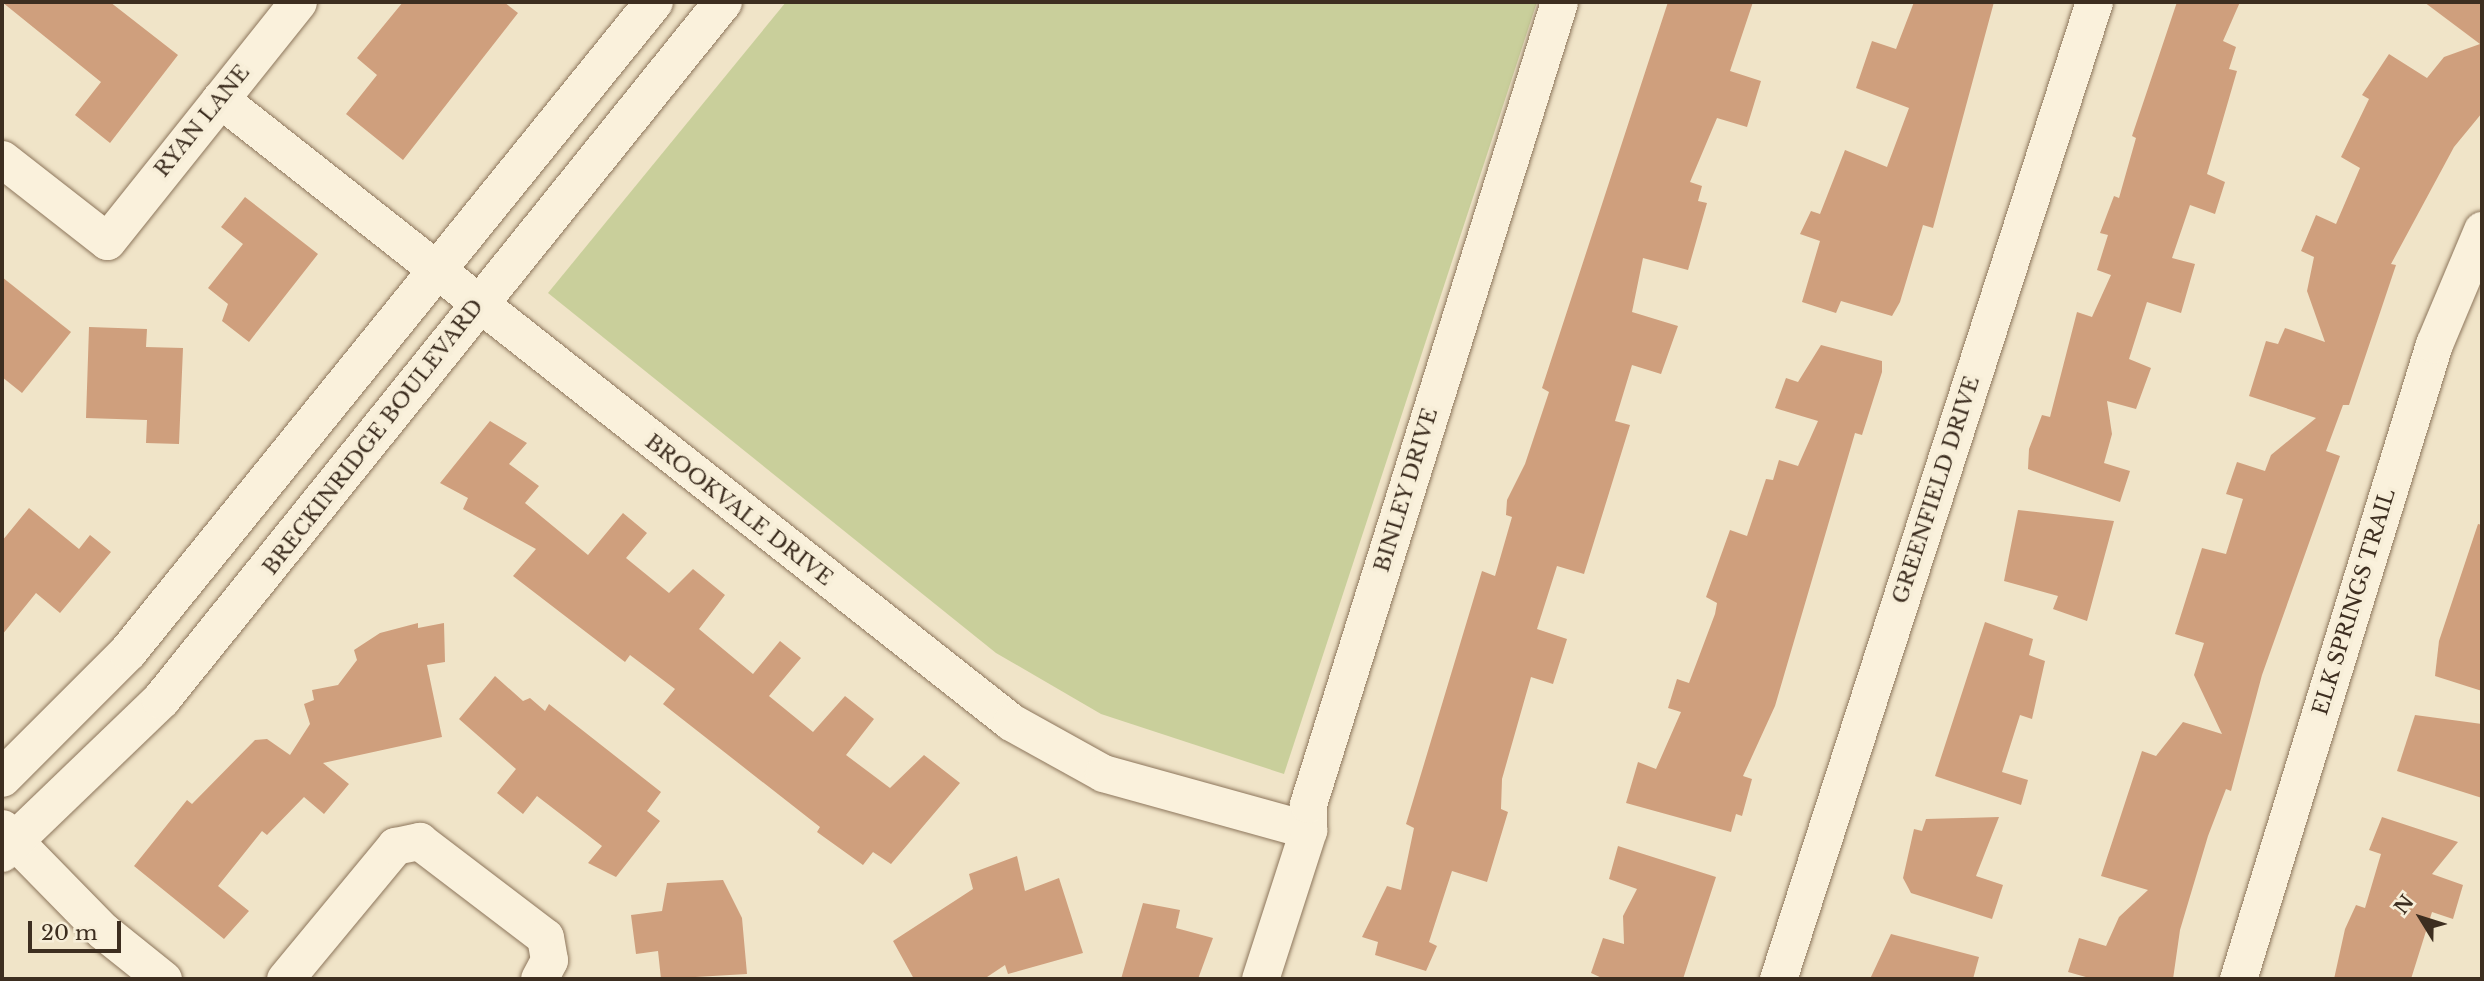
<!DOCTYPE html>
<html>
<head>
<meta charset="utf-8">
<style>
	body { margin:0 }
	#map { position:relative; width:2484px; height:981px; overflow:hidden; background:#f0e4c8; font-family:"Libre Baskerville",serif }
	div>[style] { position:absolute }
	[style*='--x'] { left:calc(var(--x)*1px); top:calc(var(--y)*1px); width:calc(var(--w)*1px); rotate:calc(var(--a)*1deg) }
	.green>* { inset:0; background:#c9cf9b }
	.building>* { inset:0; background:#cf9f7d }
	.roads { filter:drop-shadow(0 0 2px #8d765c) drop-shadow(0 0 2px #8d765c) }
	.street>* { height:37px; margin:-18.5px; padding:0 18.5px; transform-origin:18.5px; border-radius:18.5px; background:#faf1dc }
	.secondary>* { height:38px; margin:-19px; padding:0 19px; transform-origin:19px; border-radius:19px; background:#faf1dc }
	span { translate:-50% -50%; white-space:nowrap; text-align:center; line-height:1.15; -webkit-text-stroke:7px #f7eed8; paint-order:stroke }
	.street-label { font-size:21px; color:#3d2e20 }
	.frame { position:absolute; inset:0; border:4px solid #3d2e20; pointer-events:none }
	.north { position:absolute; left:2386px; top:883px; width:70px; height:70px; -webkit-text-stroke:5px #f7eed8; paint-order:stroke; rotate:308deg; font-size:19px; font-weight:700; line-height:28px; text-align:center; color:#3d2e20 }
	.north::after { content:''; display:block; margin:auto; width:24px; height:32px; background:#3d2e20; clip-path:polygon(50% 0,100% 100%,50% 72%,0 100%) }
	.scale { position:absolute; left:28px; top:921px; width:93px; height:32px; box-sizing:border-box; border:4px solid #3d2e20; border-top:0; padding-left:9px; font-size:21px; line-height:24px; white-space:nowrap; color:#3d2e20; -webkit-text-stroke:5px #f7eed8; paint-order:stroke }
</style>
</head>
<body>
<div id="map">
	<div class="green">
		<div style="clip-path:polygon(786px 2px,1537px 2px,1284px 774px,1101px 714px,996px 653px,548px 293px)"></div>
	</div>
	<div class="building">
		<div style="clip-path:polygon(2px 2px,110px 2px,178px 55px,110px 143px,75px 115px,101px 82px)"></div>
		<div style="clip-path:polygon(403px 2px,504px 2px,518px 13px,403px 160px,346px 114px,377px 75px,357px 58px)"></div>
		<div style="clip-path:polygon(1668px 2px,1753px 2px,1730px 71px,1761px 81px,1747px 127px,1717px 118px,1690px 182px,1702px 186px,1698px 201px,1707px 203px,1688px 270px,1643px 258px,1632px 312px,1678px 326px,1661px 374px,1632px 365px,1615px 421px,1630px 425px,1584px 574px,1557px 566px,1537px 629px,1567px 639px,1553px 684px,1531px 677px,1502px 779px,1501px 809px,1508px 812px,1487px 882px,1452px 871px,1429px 942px,1437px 946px,1426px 971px,1375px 955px,1378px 942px,1362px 937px,1387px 886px,1401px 890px,1414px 828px,1406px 824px,1482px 571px,1495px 576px,1512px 517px,1506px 515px,1507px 500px,1525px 464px,1549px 392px,1542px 388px)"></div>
		<div style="clip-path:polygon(1914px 2px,1994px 2px,1933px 228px,1923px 225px,1900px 302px,1892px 316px,1841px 301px,1836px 313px,1802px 302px,1820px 241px,1800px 234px,1811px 211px,1820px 214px,1845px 150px,1887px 167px,1909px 108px,1856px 88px,1872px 41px,1896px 49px)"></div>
		<div style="clip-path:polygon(2177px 2px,2240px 2px,2223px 41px,2236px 47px,2229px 69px,2237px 71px,2207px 174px,2225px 182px,2215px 214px,2190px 205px,2172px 258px,2195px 264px,2181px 313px,2147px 302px,2129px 359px,2151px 368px,2136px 409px,2107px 401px,2112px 434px,2104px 463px,2130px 471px,2120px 502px,2028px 469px,2029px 449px,2042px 415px,2050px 417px,2077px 312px,2092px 317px,2111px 275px,2097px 270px,2108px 235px,2100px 233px,2114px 196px,2119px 198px,2136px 138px,2132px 136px)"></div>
		<div style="clip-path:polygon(2424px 2px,2482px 2px,2482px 113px,2454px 147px,2391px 264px,2396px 265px,2349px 405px,2343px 405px,2326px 451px,2340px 456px,2262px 675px,2231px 791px,2226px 789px,2208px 836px,2180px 930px,2173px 979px,2093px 979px,2068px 972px,2079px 938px,2106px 946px,2119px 917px,2148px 890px,2101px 876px,2142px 751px,2156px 756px,2183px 722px,2222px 734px,2194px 675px,2204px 643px,2175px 634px,2202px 548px,2226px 554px,2243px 499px,2226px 494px,2237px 462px,2265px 471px,2271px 455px,2316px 418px,2249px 396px,2266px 341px,2278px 344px,2285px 328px,2325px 342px,2307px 291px,2314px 257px,2301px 251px,2316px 215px,2336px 224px,2360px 168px,2341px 157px,2369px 99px,2362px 95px,2389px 54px,2427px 78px,2444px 57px,2480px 44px)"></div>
		<div style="clip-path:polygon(245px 197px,318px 254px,249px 342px,222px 321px,228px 304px,208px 288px,243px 244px,221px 227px)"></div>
		<div style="clip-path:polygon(2px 277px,71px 332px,22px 393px,2px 377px)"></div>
		<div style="clip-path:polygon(89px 327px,147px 329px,146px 347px,183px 348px,179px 444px,146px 443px,147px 420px,86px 418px)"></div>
		<div style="clip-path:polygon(1821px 345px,1882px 361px,1882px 372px,1862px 435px,1855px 433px,1775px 706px,1743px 776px,1752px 779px,1742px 816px,1736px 814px,1731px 832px,1626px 803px,1638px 762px,1656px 769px,1681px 712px,1668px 708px,1677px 679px,1689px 683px,1715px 614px,1717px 603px,1706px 597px,1730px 530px,1747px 536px,1766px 479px,1773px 480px,1779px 460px,1798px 466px,1818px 421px,1775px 408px,1786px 378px,1798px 382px)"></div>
		<div style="clip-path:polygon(490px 421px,527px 443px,509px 464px,539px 486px,525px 503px,588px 555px,623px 513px,647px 533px,626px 558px,669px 593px,693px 569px,725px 595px,699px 629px,753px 674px,780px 641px,801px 658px,769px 696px,813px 732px,845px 696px,874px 719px,846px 755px,890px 788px,924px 755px,960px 783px,891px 864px,873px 852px,863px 865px,817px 832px,820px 827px,663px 704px,675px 689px,630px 655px,625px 662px,513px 576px,536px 549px,463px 509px,468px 498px,440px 483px)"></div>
		<div style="clip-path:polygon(29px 508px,79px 549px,90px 535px,111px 552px,60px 613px,36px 593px,2px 635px,2px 541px)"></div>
		<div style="clip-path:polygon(2018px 510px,2114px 521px,2087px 621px,2053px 609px,2058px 596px,2004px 581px)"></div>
		<div style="clip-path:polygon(2478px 524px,2482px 525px,2482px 691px,2435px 676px,2439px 641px)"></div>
		<div style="clip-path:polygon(1985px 622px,2033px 639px,2029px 655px,2045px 661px,2032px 719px,2020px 715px,2002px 772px,2028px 780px,2021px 805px,1935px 776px)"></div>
		<div style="clip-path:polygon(418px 623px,418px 628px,444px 623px,445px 662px,427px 665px,442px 737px,323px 763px,349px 784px,324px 814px,304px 797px,267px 835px,262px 831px,218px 886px,249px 911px,224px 939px,134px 866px,187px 800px,192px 804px,255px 740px,267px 739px,290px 755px,310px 724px,304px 704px,314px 700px,312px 690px,338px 685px,357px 660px,354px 650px,380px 633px)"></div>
		<div style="clip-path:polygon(495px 676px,523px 701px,530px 698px,545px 711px,549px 704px,661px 792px,647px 811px,660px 821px,616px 877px,588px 863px,602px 846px,537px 796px,523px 814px,497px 793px,516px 769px,459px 719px)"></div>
		<div style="clip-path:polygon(2415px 715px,2482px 724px,2482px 798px,2397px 771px)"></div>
		<div style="clip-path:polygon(1999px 817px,1976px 876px,2003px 885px,1992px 919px,1911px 893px,1903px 878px,1914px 829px,1922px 831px,1926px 819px)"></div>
		<div style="clip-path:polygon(2382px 817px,2458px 842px,2432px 874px,2463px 885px,2453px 919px,2432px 912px,2411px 979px,2334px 979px,2345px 929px,2356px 905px,2365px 908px,2381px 854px,2369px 850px)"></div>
		<div style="clip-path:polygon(1618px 846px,1716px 877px,1683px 979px,1604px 979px,1591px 973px,1603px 938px,1624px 944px,1623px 916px,1637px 889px,1609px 879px)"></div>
		<div style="clip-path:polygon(1017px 856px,1025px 891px,1059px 878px,1083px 953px,1008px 974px,1005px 965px,984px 979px,914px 979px,893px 941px,973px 889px,969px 874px)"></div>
		<div style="clip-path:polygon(723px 880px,742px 918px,747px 974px,661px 979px,658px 951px,636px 954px,631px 915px,662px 911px,667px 883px)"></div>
		<div style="clip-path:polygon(1143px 903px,1180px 910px,1176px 928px,1213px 938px,1198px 979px,1121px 979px)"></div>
		<div style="clip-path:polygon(1891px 934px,1979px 957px,1973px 979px,1870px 979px)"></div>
	</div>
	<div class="roads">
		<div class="street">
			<div style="--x:220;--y:99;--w:1007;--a:38.22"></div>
			<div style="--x:1011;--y:722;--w:105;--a:29"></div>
			<div style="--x:1103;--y:773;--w:213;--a:15.5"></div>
			<div style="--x:2;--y:159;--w:133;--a:38"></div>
			<div style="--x:107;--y:241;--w:306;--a:-51.4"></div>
			<div style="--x:2;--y:828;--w:144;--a:45.6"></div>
			<div style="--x:103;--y:931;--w:77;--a:38.7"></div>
			<div style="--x:285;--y:979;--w:173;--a:-50.4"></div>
			<div style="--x:395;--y:846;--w:25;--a:-12"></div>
			<div style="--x:419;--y:841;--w:158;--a:37.3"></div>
			<div style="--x:545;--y:937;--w:23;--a:80"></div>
			<div style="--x:549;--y:960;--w:21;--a:118"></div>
			<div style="--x:1260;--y:979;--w:157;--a:-72.1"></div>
			<div style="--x:1308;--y:830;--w:26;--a:-90"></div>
			<div style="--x:1308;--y:804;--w:840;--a:-72.62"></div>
			<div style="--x:1778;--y:979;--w:1027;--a:-72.08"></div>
			<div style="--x:2238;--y:979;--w:665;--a:-72.85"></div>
			<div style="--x:2434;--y:344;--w:124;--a:-67.2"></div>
		</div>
		<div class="secondary">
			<div style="--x:2;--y:778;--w:178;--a:-45"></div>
			<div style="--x:128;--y:652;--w:836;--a:-51.02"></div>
			<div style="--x:2;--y:853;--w:221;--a:-43.9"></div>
			<div style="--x:161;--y:700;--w:896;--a:-51.16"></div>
		</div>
	</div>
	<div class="street-label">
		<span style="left:202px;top:121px;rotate:-51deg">RYAN LANE</span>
		<span style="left:373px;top:437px;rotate:-52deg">BRECKINRIDGE BOULEVARD</span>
		<span style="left:1406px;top:490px;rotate:-73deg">BINLEY DRIVE</span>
		<span style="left:1936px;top:490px;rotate:-72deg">GREENFIELD DRIVE</span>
		<span style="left:739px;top:510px;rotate:38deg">BROOKVALE DRIVE</span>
		<span style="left:2354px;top:602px;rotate:-73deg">ELK SPRINGS TRAIL</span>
	</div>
	<div class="frame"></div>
	<div class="north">N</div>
	<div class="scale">20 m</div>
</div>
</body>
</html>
